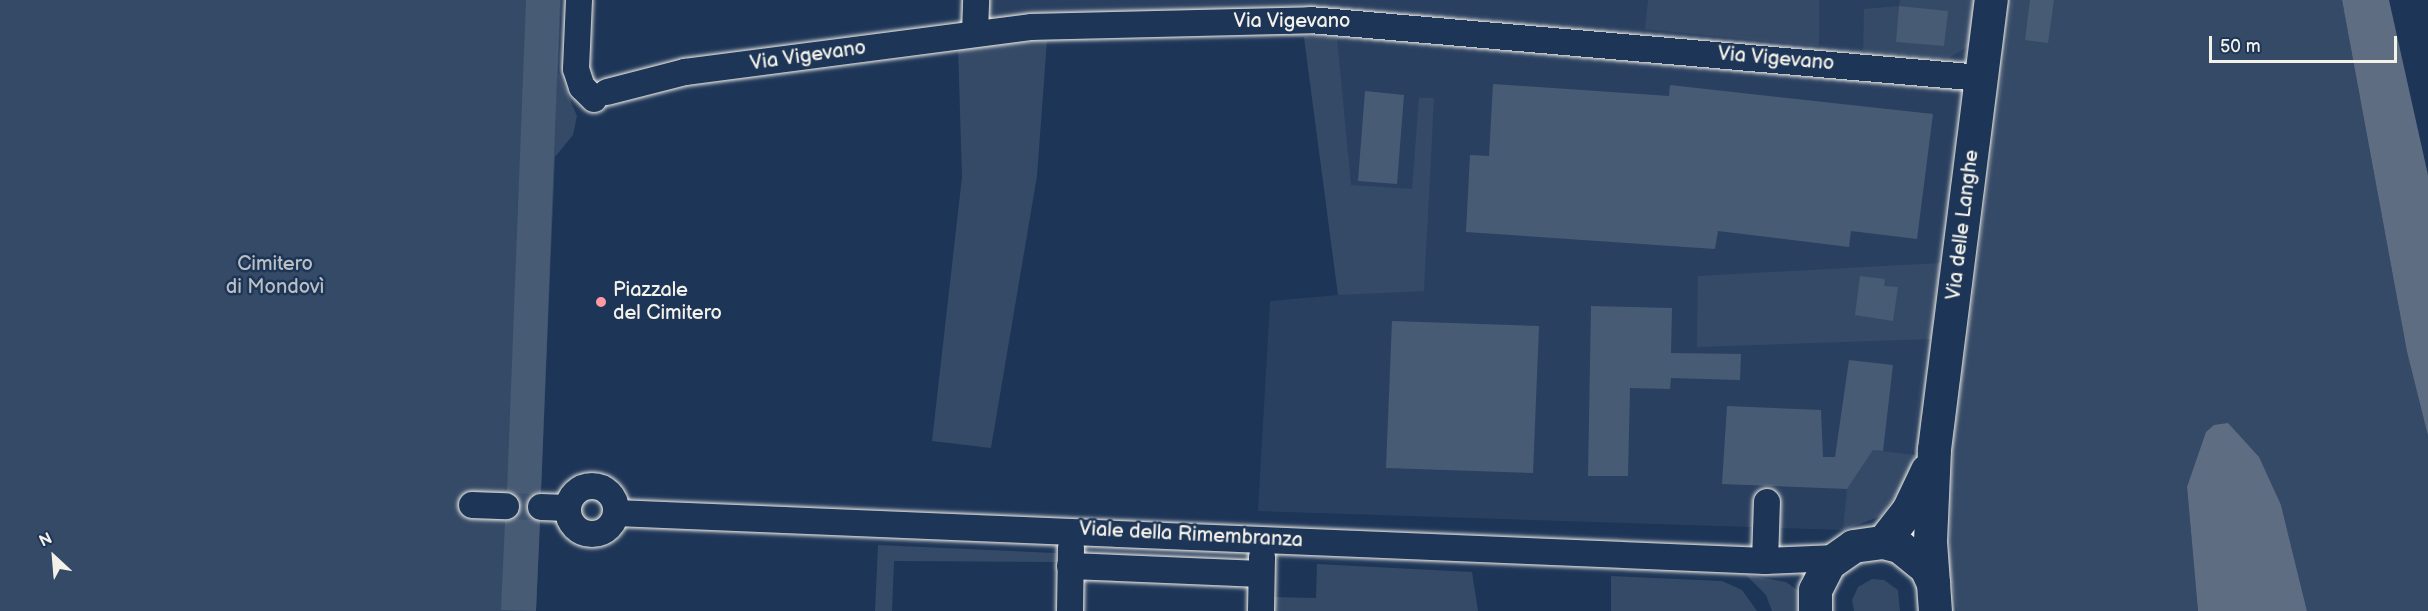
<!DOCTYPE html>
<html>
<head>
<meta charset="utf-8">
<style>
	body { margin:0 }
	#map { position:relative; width:2428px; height:611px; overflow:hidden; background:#1d3557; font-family:"Balsamiq Sans",sans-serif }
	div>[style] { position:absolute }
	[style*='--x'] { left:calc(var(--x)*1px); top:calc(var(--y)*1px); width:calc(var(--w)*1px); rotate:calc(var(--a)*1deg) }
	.built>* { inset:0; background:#2a4060 }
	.green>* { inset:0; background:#354a67 }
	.water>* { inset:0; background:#5e6d82 }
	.building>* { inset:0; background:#485b74 }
	.minor-tunnel>* { height:26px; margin-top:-13px; transform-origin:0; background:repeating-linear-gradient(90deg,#3d516d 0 26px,transparent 0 39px) }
	.roads { filter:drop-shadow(0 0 2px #f4f1e8) drop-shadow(0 0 2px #f4f1e8) }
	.minor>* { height:26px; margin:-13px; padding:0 13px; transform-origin:13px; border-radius:13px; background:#1d3557 }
	.minor>.ring { margin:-13px; padding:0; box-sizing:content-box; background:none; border:26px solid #1d3557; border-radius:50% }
	.major>* { height:33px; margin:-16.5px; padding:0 16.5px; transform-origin:16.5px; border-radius:16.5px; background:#1d3557 }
	.dots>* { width:16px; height:16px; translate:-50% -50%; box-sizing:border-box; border:3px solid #1d3557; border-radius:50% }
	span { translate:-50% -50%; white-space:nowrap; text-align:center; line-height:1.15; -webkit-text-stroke:5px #1d3557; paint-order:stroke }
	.street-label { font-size:20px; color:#f4f1e8 }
	.park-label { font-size:20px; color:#bbbfc1 }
	.poi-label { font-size:20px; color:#f4f1e8 }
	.left { translate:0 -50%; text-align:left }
	.north { position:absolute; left:24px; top:527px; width:60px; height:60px; -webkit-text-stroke:4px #1d3557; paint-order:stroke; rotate:334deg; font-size:16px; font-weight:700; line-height:24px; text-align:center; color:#f4f1e8 }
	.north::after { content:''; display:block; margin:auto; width:21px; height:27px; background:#f4f1e8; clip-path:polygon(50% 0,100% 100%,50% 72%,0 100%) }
	.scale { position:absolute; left:2209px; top:36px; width:188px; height:27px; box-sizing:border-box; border:3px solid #f4f1e8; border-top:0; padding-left:8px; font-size:18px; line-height:21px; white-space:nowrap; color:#f4f1e8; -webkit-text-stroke:4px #1d3557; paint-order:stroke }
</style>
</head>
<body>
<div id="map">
	<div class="built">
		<div style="clip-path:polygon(961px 0,1974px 0,1910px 469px,1881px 516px,1843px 530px,1258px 511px,1270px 301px,1338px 295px,1304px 37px,1169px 33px,958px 47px)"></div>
	</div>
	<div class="green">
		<div style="clip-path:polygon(0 0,561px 0,558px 72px,577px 116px,573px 135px,555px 157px,536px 611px,0 611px)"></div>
		<div style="clip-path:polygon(1648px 0,1819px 0,1819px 46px,1645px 29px)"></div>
		<div style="clip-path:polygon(1900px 0,1974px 0,1969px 46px,1947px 59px,1863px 51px,1864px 9px,1899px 6px)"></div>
		<div style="clip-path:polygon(2012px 0,2342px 0,2407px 352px,2428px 436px,2428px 611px,2307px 611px,2281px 505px,2187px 487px,2198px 611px,1957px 611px,1949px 564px,1953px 445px)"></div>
		<div style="clip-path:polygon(1304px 37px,1337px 38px,1351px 185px,1412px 189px,1419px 98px,1434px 98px,1424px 291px,1338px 295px)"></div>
		<div style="clip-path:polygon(1047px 41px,1037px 176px,991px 448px,932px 441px,962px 177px,958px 47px)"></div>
		<div style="clip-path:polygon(1940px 263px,1931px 339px,1697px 347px,1698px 276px)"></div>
		<div style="clip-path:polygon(1873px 450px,1915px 455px,1903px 486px,1881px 516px,1843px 530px,1847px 489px)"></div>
		<div style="clip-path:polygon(878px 545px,1056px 553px,1056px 562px,894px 561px,892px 611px,875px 611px)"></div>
		<div style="clip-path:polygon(1317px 564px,1472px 572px,1478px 611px,1273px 611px,1274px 597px,1316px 598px)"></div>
		<div style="clip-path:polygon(1746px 575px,1786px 582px,1800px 592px,1801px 608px,1798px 611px,1772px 611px,1766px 595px)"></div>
		<div style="clip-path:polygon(1611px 576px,1722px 581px,1742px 590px,1757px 611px,1611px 611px)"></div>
		<div style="clip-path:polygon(1872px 579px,1884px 580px,1898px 590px,1900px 611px,1854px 611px,1852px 600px,1858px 587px)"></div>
	</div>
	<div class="water">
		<div style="clip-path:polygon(2342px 0,2389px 0,2428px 175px,2428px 436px,2407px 352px)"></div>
		<div style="clip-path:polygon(2228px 423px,2259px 457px,2281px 505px,2307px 611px,2198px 611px,2187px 487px,2206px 432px,2214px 425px)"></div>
	</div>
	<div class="building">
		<div style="clip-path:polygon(526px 0,560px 0,541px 492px,534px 494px,526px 506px,528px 514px,540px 522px,536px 611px,501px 610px,505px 521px,514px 519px,521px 507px,519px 498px,507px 491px)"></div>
		<div style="clip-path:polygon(2030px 0,2054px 0,2048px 43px,2025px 40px)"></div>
		<div style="clip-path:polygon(1899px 6px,1948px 11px,1944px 46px,1896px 42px)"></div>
		<div style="clip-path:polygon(1493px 84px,1669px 96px,1670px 85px,1933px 114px,1917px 239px,1851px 231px,1849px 247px,1718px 231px,1715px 249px,1466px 232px,1470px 155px,1489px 156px)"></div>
		<div style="clip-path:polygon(1365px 91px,1404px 95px,1397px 184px,1358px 181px)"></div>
		<div style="clip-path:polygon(1860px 276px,1885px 279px,1884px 286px,1898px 287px,1893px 321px,1855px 315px)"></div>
		<div style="clip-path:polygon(1591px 306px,1672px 308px,1671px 353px,1741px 354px,1740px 380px,1671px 378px,1670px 389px,1630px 388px,1628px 476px,1588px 476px)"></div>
		<div style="clip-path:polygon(1392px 321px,1539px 326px,1533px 473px,1386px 468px)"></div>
		<div style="clip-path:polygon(1849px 360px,1893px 365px,1883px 451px,1873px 450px,1847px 489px,1722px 484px,1727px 406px,1821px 410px,1823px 457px,1835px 457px)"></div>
	</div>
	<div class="minor-tunnel">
		<div style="--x:506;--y:506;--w:35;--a:2"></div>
	</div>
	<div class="roads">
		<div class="minor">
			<div style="--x:579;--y:0;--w:69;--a:92.5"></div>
			<div style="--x:576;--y:69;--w:19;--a:72"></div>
			<div style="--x:582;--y:87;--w:17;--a:45"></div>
			<div style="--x:975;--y:33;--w:33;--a:-88"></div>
			<div style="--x:607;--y:92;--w:81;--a:-14.4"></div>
			<div style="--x:685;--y:72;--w:350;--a:-7.4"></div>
			<div style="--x:1032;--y:27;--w:278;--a:-1.4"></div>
			<div style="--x:1310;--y:20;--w:674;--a:4.94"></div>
			<div class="ring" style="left:568px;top:486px;width:22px;height:22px"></div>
			<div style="--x:472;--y:505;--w:34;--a:2"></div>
			<div style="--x:541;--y:507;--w:26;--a:2"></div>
			<div style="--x:616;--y:513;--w:1150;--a:2.39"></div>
			<div style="--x:1765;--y:561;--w:71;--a:-2.4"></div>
			<div style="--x:1765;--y:561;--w:59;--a:-88.1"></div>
			<div style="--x:1070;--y:566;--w:191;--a:2.4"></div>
			<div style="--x:1070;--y:611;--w:63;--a:-89.1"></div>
			<div style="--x:1261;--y:611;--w:54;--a:-88.9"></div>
		</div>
		<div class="major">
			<div style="--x:1883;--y:542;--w:41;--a:-52"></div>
			<div style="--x:1908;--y:510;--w:44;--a:-64.6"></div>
			<div style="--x:1933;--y:583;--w:42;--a:-94.1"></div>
			<div style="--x:1930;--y:541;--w:92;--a:-87.5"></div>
			<div style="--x:1934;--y:449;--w:453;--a:-82.8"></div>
			<div style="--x:1815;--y:611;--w:21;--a:-90"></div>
			<div style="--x:1815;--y:590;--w:30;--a:-63"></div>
			<div style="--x:1829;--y:563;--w:29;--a:-35"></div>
			<div style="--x:1853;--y:546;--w:30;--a:-8"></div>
			<div style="--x:1883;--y:542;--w:16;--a:14"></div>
			<div style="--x:1899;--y:546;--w:35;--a:39"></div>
			<div style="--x:1926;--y:568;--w:17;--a:65"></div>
			<div style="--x:1933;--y:583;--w:28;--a:86"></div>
		</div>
	</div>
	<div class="dots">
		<div style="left:601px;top:302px;background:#ff9aa2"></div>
	</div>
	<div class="street-label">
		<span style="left:1292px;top:21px">Via Vigevano</span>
		<span style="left:808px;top:56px;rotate:-8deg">Via Vigevano</span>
		<span style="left:1776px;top:59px;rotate:5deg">Via Vigevano</span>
		<span style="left:1963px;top:225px;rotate:-83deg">Via delle Langhe</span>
		<span style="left:1191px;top:535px;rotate:3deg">Viale della Rimembranza</span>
	</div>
	<div class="park-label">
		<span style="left:275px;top:276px">Cimitero<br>di Mondovì</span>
	</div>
	<div class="poi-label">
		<span class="left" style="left:613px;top:302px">Piazzale<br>del Cimitero</span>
	</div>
	<div class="north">N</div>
	<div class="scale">50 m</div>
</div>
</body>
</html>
